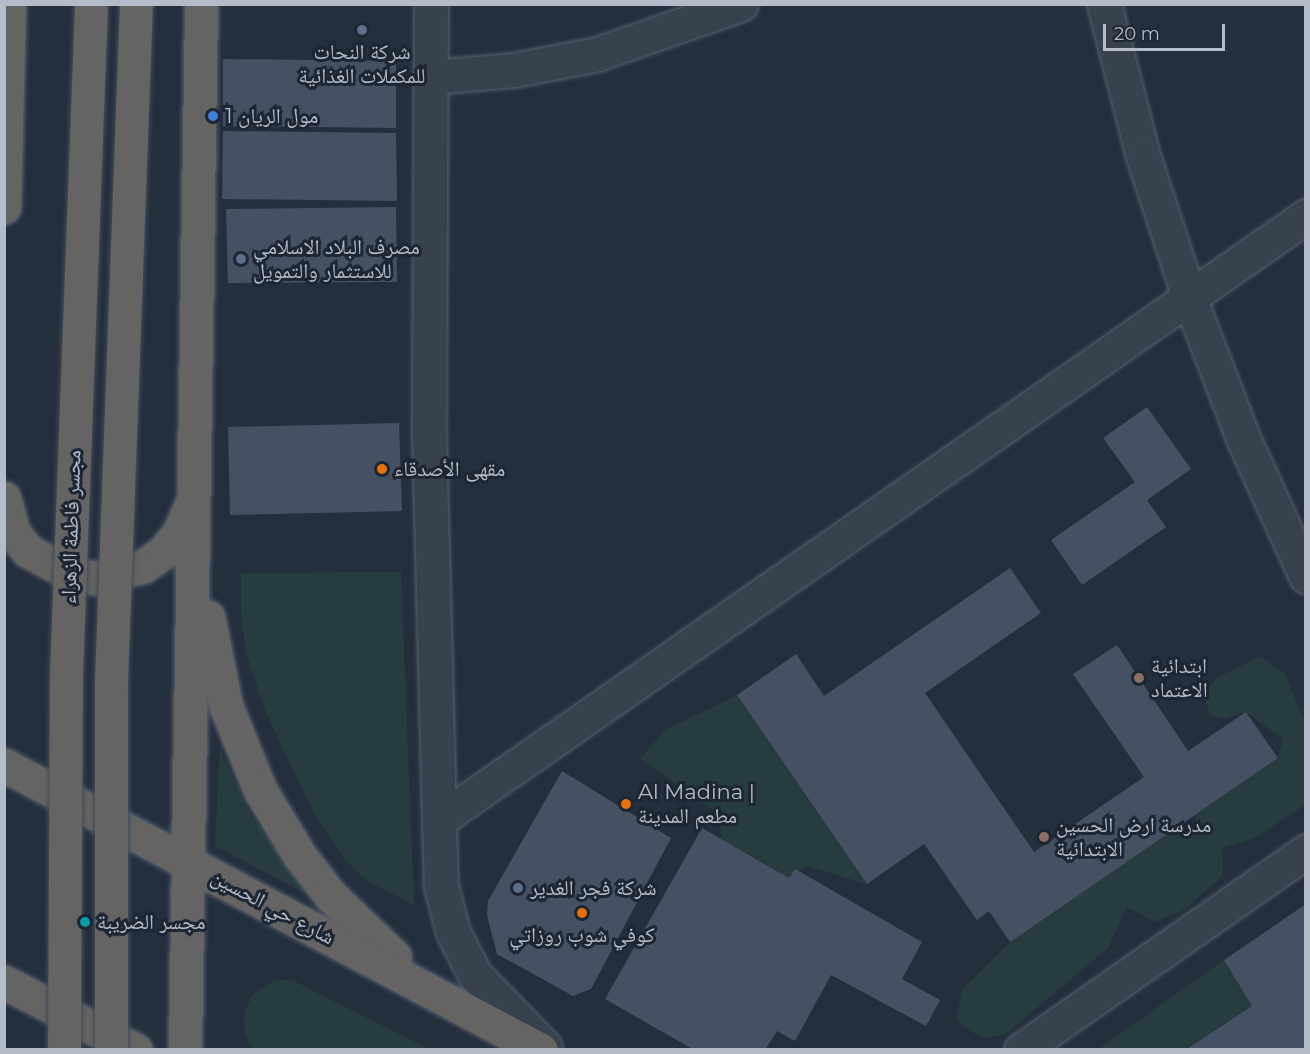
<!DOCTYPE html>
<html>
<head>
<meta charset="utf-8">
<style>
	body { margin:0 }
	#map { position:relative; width:1310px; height:1054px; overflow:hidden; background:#242f3e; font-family:Montserrat,"Noto Naskh Arabic",sans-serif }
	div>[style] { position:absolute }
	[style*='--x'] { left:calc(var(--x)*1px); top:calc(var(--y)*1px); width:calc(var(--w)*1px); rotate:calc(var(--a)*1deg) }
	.green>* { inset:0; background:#263c3f }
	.building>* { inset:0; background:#455162 }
	.roads { filter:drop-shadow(0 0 2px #565f6c) drop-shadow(0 0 2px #565f6c) }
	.minor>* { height:33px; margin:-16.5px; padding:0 16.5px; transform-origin:16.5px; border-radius:16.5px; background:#38414e }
	.trunk>* { height:33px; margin:-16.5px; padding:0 16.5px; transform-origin:16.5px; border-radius:16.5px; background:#656462 }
	.bridges { filter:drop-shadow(0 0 2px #434c59) drop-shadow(0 0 2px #434c59) }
	.trunk-bridge>* { height:33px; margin:-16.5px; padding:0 16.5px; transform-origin:16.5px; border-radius:16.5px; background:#656462 }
	.dots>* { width:16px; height:16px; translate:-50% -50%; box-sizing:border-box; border:3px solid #1d2633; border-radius:50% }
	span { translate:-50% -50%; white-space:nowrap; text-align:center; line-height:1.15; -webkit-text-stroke:6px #1d2633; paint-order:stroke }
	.poi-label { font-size:21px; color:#b4bcc9 }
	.left { translate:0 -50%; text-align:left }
	.street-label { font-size:21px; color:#b4bcc9 }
	.frame { position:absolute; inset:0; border:6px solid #b4bcc9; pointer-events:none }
	.scale { position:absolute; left:1103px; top:24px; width:122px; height:27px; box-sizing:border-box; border:3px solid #b4bcc9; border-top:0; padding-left:8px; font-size:18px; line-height:21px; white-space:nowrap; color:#b4bcc9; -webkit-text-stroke:4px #1d2633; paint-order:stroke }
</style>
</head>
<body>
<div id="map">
	<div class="green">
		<div style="clip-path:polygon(401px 572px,414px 905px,369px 882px,347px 862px,315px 816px,266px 713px,246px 653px,241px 612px,241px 573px)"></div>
		<div style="clip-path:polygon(1261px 656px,1285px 674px,1305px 722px,1305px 805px,1255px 838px,1222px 848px,1223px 875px,1186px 909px,1155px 922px,1127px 907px,1108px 948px,1006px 1034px,983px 1039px,956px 1021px,962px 989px,1010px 942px,1172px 830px,1181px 836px,1197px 830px,1195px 815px,1278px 758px,1283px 739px,1246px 712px,1222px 719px,1210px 715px,1203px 693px,1218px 677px)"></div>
		<div style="clip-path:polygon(737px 695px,867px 884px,807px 866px,789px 878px,747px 853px,721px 850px,720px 814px,640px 759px,665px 730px)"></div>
		<div style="clip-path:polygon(220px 749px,250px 814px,310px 896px,215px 846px)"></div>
		<div style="clip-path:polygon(1224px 960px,1252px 1006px,1185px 1049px,1097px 1050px)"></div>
		<div style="clip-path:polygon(275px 980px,292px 980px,429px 1049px,254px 1049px,245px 1036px,244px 1013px,252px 995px)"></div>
	</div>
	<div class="building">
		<div style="clip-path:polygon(223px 59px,396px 61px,396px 128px,223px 126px)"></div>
		<div style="clip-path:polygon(223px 131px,396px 133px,397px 201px,222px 199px)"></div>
		<div style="clip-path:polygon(396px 207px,397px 282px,228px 283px,226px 209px)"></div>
		<div style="clip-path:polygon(1147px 407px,1191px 469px,1147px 500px,1166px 527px,1082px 585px,1051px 540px,1135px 482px,1103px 438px)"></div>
		<div style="clip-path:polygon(399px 423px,402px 511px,230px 515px,228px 427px)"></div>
		<div style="clip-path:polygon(1010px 568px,1041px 613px,925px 693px,1034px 852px,1144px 777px,1073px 674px,1117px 645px,1188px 751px,1246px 712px,1278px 758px,1010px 942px,989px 911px,977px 920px,924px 844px,867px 884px,737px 695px,796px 654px,824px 696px)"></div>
		<div style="clip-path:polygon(562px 771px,671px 838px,591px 989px,573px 996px,497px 954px,487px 915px,488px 901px)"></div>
		<div style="clip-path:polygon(702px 828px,789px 878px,795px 869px,922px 942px,902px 979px,940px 1000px,926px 1026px,831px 975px,795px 1041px,777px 1031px,765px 1050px,694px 1050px,605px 999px)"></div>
		<div style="clip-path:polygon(1306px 904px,1306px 1050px,1185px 1050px,1252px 1006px,1224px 960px)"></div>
	</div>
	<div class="roads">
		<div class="minor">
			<div style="--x:431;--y:4;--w:432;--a:90.3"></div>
			<div style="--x:429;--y:436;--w:450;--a:88.5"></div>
			<div style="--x:441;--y:886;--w:48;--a:75.4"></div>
			<div style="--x:453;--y:932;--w:48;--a:62.9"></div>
			<div style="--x:475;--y:975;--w:100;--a:45.8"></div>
			<div style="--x:1104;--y:4;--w:157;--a:75.6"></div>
			<div style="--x:1143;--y:156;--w:148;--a:71.9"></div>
			<div style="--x:1189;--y:297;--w:151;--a:69"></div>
			<div style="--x:1243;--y:438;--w:152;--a:65.5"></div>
			<div style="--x:431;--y:77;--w:83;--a:-4.8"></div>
			<div style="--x:514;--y:70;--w:85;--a:-10.9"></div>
			<div style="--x:597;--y:54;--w:152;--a:-19.1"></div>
			<div style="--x:439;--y:820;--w:1057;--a:-34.86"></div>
			<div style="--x:1021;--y:1050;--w:348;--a:-34.9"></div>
		</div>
		<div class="trunk">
			<div style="--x:4;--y:207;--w:203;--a:-88.6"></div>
			<div style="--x:4;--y:498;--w:35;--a:75"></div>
			<div style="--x:13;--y:532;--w:24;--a:52"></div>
			<div style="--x:28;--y:551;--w:49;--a:28.1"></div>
			<div style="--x:71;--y:574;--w:25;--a:9"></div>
			<div style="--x:96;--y:578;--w:49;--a:-14"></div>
			<div style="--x:144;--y:566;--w:24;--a:-36"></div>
			<div style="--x:163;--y:552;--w:25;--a:-50"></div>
			<div style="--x:179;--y:533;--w:33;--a:-67"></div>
			<div style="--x:208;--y:617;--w:91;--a:78.6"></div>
			<div style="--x:226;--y:706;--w:91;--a:68"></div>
			<div style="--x:260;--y:790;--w:77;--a:58.8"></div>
			<div style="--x:300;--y:856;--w:51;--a:52.2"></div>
			<div style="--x:331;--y:896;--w:88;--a:43.6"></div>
			<div style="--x:4;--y:765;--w:608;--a:27.96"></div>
			<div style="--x:4;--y:982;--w:148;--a:27.3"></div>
			<div style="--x:185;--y:1050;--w:1046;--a:-89.12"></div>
		</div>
	</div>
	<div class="bridges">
		<div class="trunk-bridge">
			<div style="--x:64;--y:1050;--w:376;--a:-89.7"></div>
			<div style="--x:66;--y:674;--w:670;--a:-87.86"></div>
			<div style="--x:111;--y:1050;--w:369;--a:-90"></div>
			<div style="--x:111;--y:681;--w:677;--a:-87.89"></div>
		</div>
	</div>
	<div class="dots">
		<div style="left:362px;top:30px;background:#5c6f8a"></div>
		<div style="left:213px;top:116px;background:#3f7fe0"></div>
		<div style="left:241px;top:259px;background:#5c6f8a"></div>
		<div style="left:382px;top:469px;background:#e8710a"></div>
		<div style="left:1139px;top:678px;background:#8d6e63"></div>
		<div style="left:626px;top:804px;background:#e8710a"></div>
		<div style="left:1044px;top:837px;background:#8d6e63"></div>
		<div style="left:518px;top:888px;background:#5c6f8a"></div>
		<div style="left:582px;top:913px;background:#e8710a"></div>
		<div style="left:85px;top:922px;background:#0f9aa8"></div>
	</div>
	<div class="poi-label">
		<span style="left:362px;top:64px">شركة النحات<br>للمكملات الغذائية</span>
		<span class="left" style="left:225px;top:116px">مول الريان 1</span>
		<span class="left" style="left:253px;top:259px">مصرف البلاد الاسلامي<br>للاستثمار والتمويل</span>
		<span class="left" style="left:394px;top:469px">مقهى الأصدقاء</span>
		<span class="left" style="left:1151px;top:678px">ابتدائية<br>الاعتماد</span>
		<span class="left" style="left:638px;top:804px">Al Madina |<br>مطعم المدينة</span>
		<span class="left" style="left:1056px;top:837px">مدرسة ارض الحسين<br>الابتدائية</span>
		<span class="left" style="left:530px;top:888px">شركة فجر الغدير</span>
		<span class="left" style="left:97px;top:922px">مجسر الضريبة</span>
		<span style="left:582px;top:935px">كوفي شوب روزاتي</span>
	</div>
	<div class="street-label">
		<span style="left:71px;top:527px;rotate:-88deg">مجسر فاطمة الزهراء</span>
		<span style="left:273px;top:907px;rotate:28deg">شارع حي الحسين</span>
	</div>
	<div class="frame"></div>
	<div class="scale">20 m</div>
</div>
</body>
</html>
